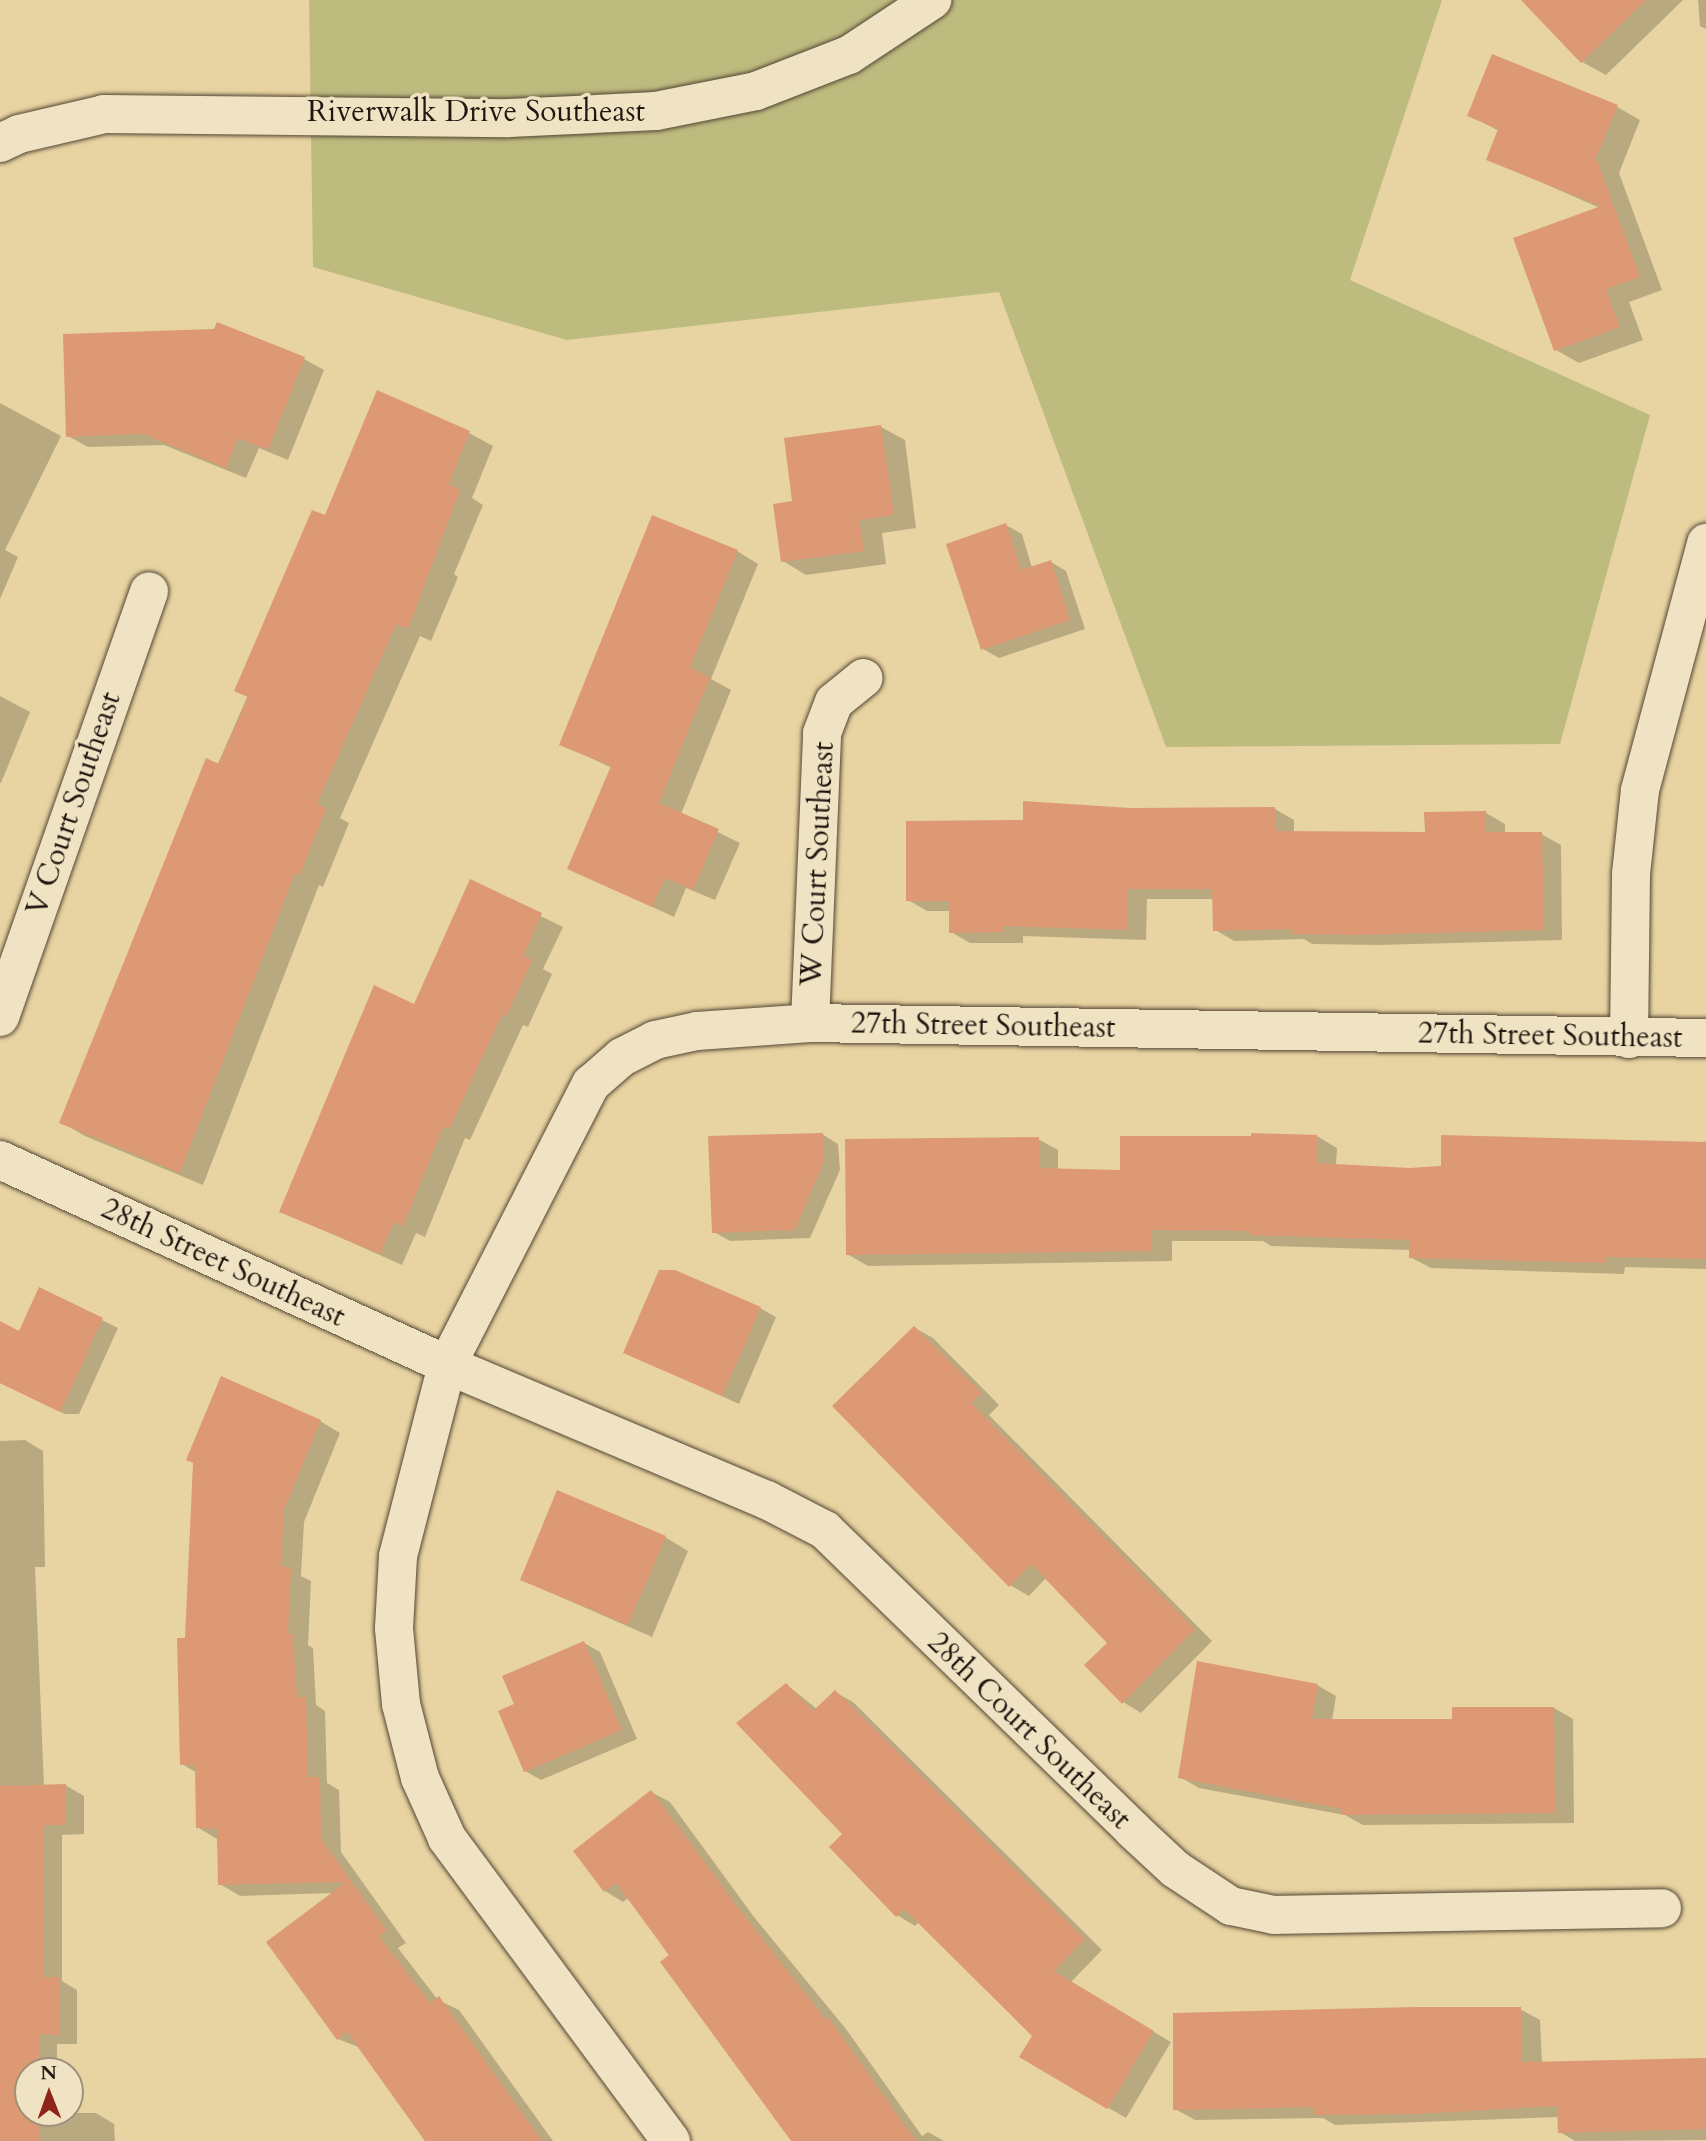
<!DOCTYPE html>
<html>
<head>
<meta charset="utf-8">
<style>
	body { margin:0 }
	#map { position:relative; width:1706px; height:2141px; overflow:hidden; background:#e8d4a2; font-family:Cardo,serif }
	div>[style] { position:absolute }
	[style*='--x'] { left:calc(var(--x)*1px); top:calc(var(--y)*1px); width:calc(var(--w)*1px); rotate:calc(var(--a)*1deg) }
	.green>* { inset:0; background:#bebb7f }
	.shadow>* { inset:0; background:#0003 }
	.building>* { inset:0; background:#dd9874 }
	.roads { filter:drop-shadow(0 0 2px #544635) drop-shadow(0 0 2px #544635) }
	.street>* { height:38px; margin:-19px; padding:0 19px; transform-origin:19px; border-radius:19px; background:#f0e3c3 }
	.secondary>* { height:38px; margin:-19px; padding:0 19px; transform-origin:19px; border-radius:19px; background:#f0e3c3 }
	span { translate:-50% -50%; white-space:nowrap; text-align:center; line-height:1.15; -webkit-text-stroke:7px #f0e3c3; paint-order:stroke }
	.street-label { font-size:30px; color:#221611 }
	.north { position:absolute; left:14px; top:2057px; width:70px; height:70px; box-sizing:border-box; background:#f0e3c3; border:2px solid #9e917c; border-radius:50%; rotate:359deg; font-size:19px; font-weight:700; line-height:28px; text-align:center; color:#221611 }
	.north::after { content:''; display:block; margin:auto; width:24px; height:32px; background:#8f2418; clip-path:polygon(50% 0,100% 100%,50% 72%,0 100%) }
</style>
</head>
<body>
<div id="map">
	<div class="green">
		<div style="clip-path:polygon(309px 0,1442px 0,1350px 280px,1650px 415px,1560px 744px,1166px 747px,999px 292px,567px 340px,313px 267px)"></div>
	</div>
	<div class="shadow">
		<div style="clip-path:polygon(1523px 0,1683px 0,1606px 75px,1582px 62px)"></div>
		<div style="clip-path:polygon(1698px 0,1706px 0,1706px 29px,1700px 26px)"></div>
		<div style="clip-path:polygon(1617px 107px,1640px 120px,1619px 173px,1662px 290px,1629px 302px,1643px 340px,1579px 363px,1556px 350px,1600px 208px,1488px 159px,1499px 131px,1469px 115px)"></div>
		<div style="clip-path:polygon(304px 359px,324px 370px,288px 460px,259px 448px,246px 478px,164px 445px,88px 447px,68px 436px)"></div>
		<div style="clip-path:polygon(0 403px,61px 436px,5px 550px,18px 557px,0 599px)"></div>
		<div style="clip-path:polygon(881px 427px,905px 440px,916px 528px,882px 533px,886px 564px,806px 575px,783px 561px,794px 503px)"></div>
		<div style="clip-path:polygon(469px 433px,493px 446px,472px 498px,483px 505px,454px 574px,458px 577px,431px 641px,420px 636px,340px 818px,349px 823px,323px 887px,319px 885px,203px 1185px,85px 1136px,61px 1122px,326px 517px)"></div>
		<div style="clip-path:polygon(1006px 525px,1022px 534px,1032px 568px,1051px 562px,1066px 571px,1085px 629px,999px 658px,983px 649px)"></div>
		<div style="clip-path:polygon(737px 551px,758px 564px,711px 679px,731px 690px,681px 814px,740px 843px,715px 900px,686px 888px,674px 917px,569px 868px,612px 768px,561px 744px)"></div>
		<div style="clip-path:polygon(0 696px,30px 712px,1px 783px,0 783px)"></div>
		<div style="clip-path:polygon(1275px 809px,1294px 820px,1294px 833px,1426px 834px,1486px 813px,1505px 824px,1505px 834px,1541px 834px,1561px 845px,1562px 940px,1378px 945px,1312px 944px,1304px 939px,1234px 941px,1214px 929px,1214px 899px,1147px 899px,1146px 940px,1023px 936px,1023px 943px,970px 943px,951px 932px,951px 911px,927px 911px,908px 900px,1024px 822px,1130px 810px)"></div>
		<div style="clip-path:polygon(471px 882px,563px 927px,543px 969px,552px 974px,528px 1027px,523px 1025px,470px 1140px,465px 1138px,425px 1237px,416px 1233px,402px 1265px,281px 1211px,415px 1006px)"></div>
		<div style="clip-path:polygon(822px 1134px,838px 1144px,840px 1170px,810px 1238px,730px 1241px,714px 1232px)"></div>
		<div style="clip-path:polygon(1317px 1136px,1337px 1148px,1336px 1166px,1410px 1169px,1705px 1143px,1706px 1139px,1706px 1269px,1625px 1267px,1624px 1274px,1431px 1268px,1410px 1257px,1411px 1250px,1271px 1246px,1263px 1241px,1172px 1241px,1172px 1261px,868px 1266px,847px 1254px,1038px 1139px,1058px 1150px,1058px 1170px,1122px 1172px)"></div>
		<div style="clip-path:polygon(40px 1289px,118px 1328px,79px 1414px,65px 1414px,0 1383px,0 1323px,20px 1333px)"></div>
		<div style="clip-path:polygon(760px 1308px,776px 1317px,739px 1404px,625px 1352px)"></div>
		<div style="clip-path:polygon(915px 1328px,933px 1338px,999px 1405px,989px 1415px,1212px 1641px,1141px 1713px,1123px 1702px,1109px 1643px,1046px 1578px,1029px 1596px,1010px 1585px)"></div>
		<div style="clip-path:polygon(320px 1421px,340px 1433px,304px 1522px,301px 1576px,311px 1581px,308px 1645px,313px 1648px,316px 1705px,325px 1711px,327px 1783px,339px 1790px,341px 1852px,406px 1943px,398px 1948px,438px 2000px,459px 2010px,553px 2141px,425px 2141px,361px 2048px,338px 2039px,333px 1893px,240px 1896px,220px 1884px,217px 1839px,197px 1827px,197px 1773px,182px 1764px,187px 1639px)"></div>
		<div style="clip-path:polygon(25px 1440px,43px 1451px,45px 1567px,35px 1567px,44px 1786px,65px 1785px,84px 1796px,84px 1834px,62px 1835px,62px 1981px,77px 1990px,77px 2044px,57px 2044px,57px 2071px,28px 2071px,28px 2113px,96px 2113px,114px 2124px,115px 2141px,0 2141px,0 1441px)"></div>
		<div style="clip-path:polygon(665px 1537px,688px 1551px,652px 1637px,522px 1580px)"></div>
		<div style="clip-path:polygon(584px 1643px,600px 1652px,637px 1739px,541px 1780px,525px 1771px,517px 1705px)"></div>
		<div style="clip-path:polygon(787px 1685px,817px 1709px,835px 1692px,853px 1702px,1102px 1950px,1070px 1983px,1171px 2042px,1126px 2118px,1021px 2057px,1034px 2035px,919px 1922px,915px 1926px,897px 1915px,844px 1835px)"></div>
		<div style="clip-path:polygon(1317px 1685px,1336px 1696px,1332px 1721px,1454px 1721px,1554px 1708px,1573px 1719px,1574px 1823px,1363px 1825px,1345px 1815px,1199px 1788px,1180px 1777px)"></div>
		<div style="clip-path:polygon(651px 1792px,670px 1802px,754px 1917px,846px 2029px,922px 2136px,928px 2132px,944px 2141px,796px 2141px,629px 1897px,623px 1902px,605px 1891px)"></div>
		<div style="clip-path:polygon(1520px 2009px,1540px 2020px,1542px 2063px,1706px 2060px,1706px 2140px,1575px 2141px,1560px 2132px,1559px 2117px,1335px 2125px,1323px 2118px,1195px 2120px,1175px 2109px)"></div>
	</div>
	<div class="building">
		<div style="clip-path:polygon(1521px 0,1646px 0,1581px 63px)"></div>
		<div style="clip-path:polygon(1492px 54px,1618px 105px,1596px 158px,1640px 277px,1606px 289px,1620px 327px,1554px 351px,1513px 238px,1601px 206px,1486px 160px,1498px 129px,1467px 116px)"></div>
		<div style="clip-path:polygon(217px 322px,305px 357px,268px 450px,238px 438px,226px 468px,143px 434px,66px 437px,63px 334px,214px 329px)"></div>
		<div style="clip-path:polygon(377px 390px,470px 431px,449px 484px,460px 490px,408px 629px,396px 624px,317px 804px,326px 808px,300px 875px,295px 873px,180px 1173px,59px 1123px,206px 758px,219px 764px,248px 697px,234px 691px,312px 510px,325px 515px)"></div>
		<div style="clip-path:polygon(881px 425px,894px 515px,859px 520px,864px 551px,781px 562px,773px 504px,792px 501px,784px 438px)"></div>
		<div style="clip-path:polygon(652px 515px,738px 550px,690px 668px,710px 677px,659px 803px,719px 829px,693px 890px,665px 878px,652px 907px,567px 869px,611px 766px,559px 745px)"></div>
		<div style="clip-path:polygon(1006px 523px,1021px 570px,1051px 560px,1070px 620px,981px 650px,946px 544px)"></div>
		<div style="clip-path:polygon(1023px 801px,1130px 808px,1275px 807px,1275px 831px,1425px 832px,1424px 812px,1486px 811px,1486px 832px,1542px 832px,1544px 930px,1358px 935px,1291px 934px,1291px 929px,1213px 931px,1212px 889px,1128px 889px,1128px 930px,1004px 926px,1004px 932px,949px 933px,949px 901px,906px 901px,906px 821px,1023px 820px)"></div>
		<div style="clip-path:polygon(470px 879px,542px 913px,523px 956px,532px 960px,506px 1016px,502px 1014px,449px 1129px,443px 1127px,403px 1226px,394px 1222px,380px 1254px,279px 1212px,374px 985px,414px 1004px)"></div>
		<div style="clip-path:polygon(823px 1133px,824px 1161px,795px 1230px,712px 1233px,708px 1136px)"></div>
		<div style="clip-path:polygon(1251px 1133px,1317px 1135px,1317px 1163px,1410px 1168px,1441px 1166px,1441px 1135px,1706px 1142px,1706px 1259px,1605px 1257px,1605px 1263px,1409px 1258px,1409px 1240px,1249px 1235px,1249px 1231px,1152px 1230px,1152px 1251px,846px 1255px,845px 1139px,1039px 1137px,1039px 1168px,1120px 1170px,1120px 1136px,1251px 1136px)"></div>
		<div style="clip-path:polygon(659px 1270px,675px 1270px,761px 1307px,722px 1396px,623px 1353px)"></div>
		<div style="clip-path:polygon(39px 1287px,103px 1318px,60px 1412px,0 1383px,0 1321px,19px 1331px)"></div>
		<div style="clip-path:polygon(914px 1326px,982px 1393px,971px 1403px,1195px 1629px,1122px 1704px,1084px 1665px,1107px 1643px,1031px 1564px,1009px 1587px,832px 1406px)"></div>
		<div style="clip-path:polygon(221px 1376px,321px 1420px,284px 1510px,281px 1566px,291px 1568px,288px 1634px,293px 1634px,297px 1697px,306px 1697px,308px 1777px,320px 1777px,321px 1839px,387px 1931px,379px 1936px,430px 2003px,439px 1996px,542px 2141px,425px 2141px,347px 2032px,337px 2040px,266px 1942px,346px 1882px,218px 1885px,217px 1829px,196px 1828px,195px 1765px,180px 1765px,177px 1638px,185px 1638px,193px 1463px,186px 1460px)"></div>
		<div style="clip-path:polygon(557px 1490px,666px 1536px,628px 1625px,520px 1580px)"></div>
		<div style="clip-path:polygon(584px 1641px,622px 1730px,524px 1772px,498px 1711px,514px 1704px,502px 1676px)"></div>
		<div style="clip-path:polygon(1197px 1661px,1318px 1684px,1312px 1719px,1452px 1719px,1452px 1707px,1554px 1707px,1555px 1813px,1342px 1815px,1342px 1809px,1178px 1778px)"></div>
		<div style="clip-path:polygon(786px 1683px,813px 1711px,835px 1690px,1085px 1939px,1054px 1971px,1154px 2031px,1107px 2109px,1019px 2057px,1032px 2036px,904px 1909px,896px 1917px,829px 1847px,842px 1834px,736px 1723px)"></div>
		<div style="clip-path:polygon(66px 1784px,66px 1825px,44px 1825px,44px 1977px,60px 1977px,60px 2035px,39px 2034px,39px 2071px,28px 2071px,28px 2113px,39px 2113px,39px 2141px,0 2141px,0 1786px)"></div>
		<div style="clip-path:polygon(651px 1790px,736px 1905px,825px 2019px,828px 2017px,916px 2141px,791px 2141px,660px 1962px,669px 1955px,616px 1883px,604px 1892px,573px 1851px)"></div>
		<div style="clip-path:polygon(1414px 2007px,1521px 2007px,1522px 2062px,1706px 2058px,1706px 2129px,1558px 2133px,1557px 2106px,1416px 2114px,1314px 2115px,1313px 2107px,1173px 2110px,1173px 2013px)"></div>
	</div>
	<div class="roads">
		<div class="street">
			<div style="--x:0;--y:1017;--w:451;--a:-70.7"></div>
			<div style="--x:810;--y:1023;--w:290;--a:-87.6"></div>
			<div style="--x:822;--y:733;--w:33;--a:-69"></div>
			<div style="--x:834;--y:702;--w:38;--a:-39"></div>
			<div style="--x:1629;--y:1039;--w:165;--a:-89.3"></div>
			<div style="--x:1631;--y:874;--w:84;--a:-83.9"></div>
			<div style="--x:1640;--y:790;--w:256;--a:-75"></div>
			<div style="--x:0;--y:1160;--w:492;--a:24.6"></div>
			<div style="--x:447;--y:1365;--w:347;--a:22.9"></div>
			<div style="--x:767;--y:1500;--w:65;--a:27.3"></div>
			<div style="--x:825;--y:1530;--w:429;--a:44.2"></div>
			<div style="--x:1132;--y:1829;--w:59;--a:42.9"></div>
			<div style="--x:1175;--y:1869;--w:67;--a:33.5"></div>
			<div style="--x:1231;--y:1906;--w:44;--a:11.8"></div>
			<div style="--x:1274;--y:1915;--w:388;--a:-1"></div>
			<div style="--x:671;--y:2141;--w:377;--a:-126.5"></div>
			<div style="--x:447;--y:1838;--w:66;--a:-114.2"></div>
			<div style="--x:420;--y:1778;--w:76;--a:-104.4"></div>
			<div style="--x:401;--y:1704;--w:76;--a:-95.3"></div>
			<div style="--x:394;--y:1628;--w:72;--a:-86.8"></div>
			<div style="--x:398;--y:1556;--w:197;--a:-75.6"></div>
			<div style="--x:447;--y:1365;--w:316;--a:-62.9"></div>
			<div style="--x:591;--y:1084;--w:41;--a:-41.1"></div>
			<div style="--x:622;--y:1057;--w:37;--a:-27"></div>
			<div style="--x:655;--y:1040;--w:43;--a:-12.1"></div>
			<div style="--x:697;--y:1031;--w:113;--a:-4"></div>
			<div style="--x:810;--y:1023;--w:896;--a:0.96"></div>
		</div>
		<div class="secondary">
			<div style="--x:0;--y:143;--w:21;--a:-25"></div>
			<div style="--x:19;--y:134;--w:87;--a:-13.2"></div>
			<div style="--x:104;--y:114;--w:405;--a:0.6"></div>
			<div style="--x:509;--y:118;--w:147;--a:-2.7"></div>
			<div style="--x:656;--y:111;--w:102;--a:-11.3"></div>
			<div style="--x:756;--y:91;--w:100;--a:-21.2"></div>
			<div style="--x:849;--y:55;--w:100;--a:-33.5"></div>
		</div>
	</div>
	<div class="street-label">
		<span style="left:476px;top:112px">Riverwalk Drive Southeast</span>
		<span style="left:74px;top:804px;rotate:-71deg">V Court Southeast</span>
		<span style="left:818px;top:864px;rotate:-87deg">W Court Southeast</span>
		<span style="left:983px;top:1026px;rotate:1deg">27th Street Southeast</span>
		<span style="left:1550px;top:1036px;rotate:1deg">27th Street Southeast</span>
		<span style="left:223px;top:1263px;rotate:25deg">28th Street Southeast</span>
		<span style="left:1029px;top:1731px;rotate:44deg">28th Court Southeast</span>
	</div>
	<div class="north">N</div>
</div>
</body>
</html>
